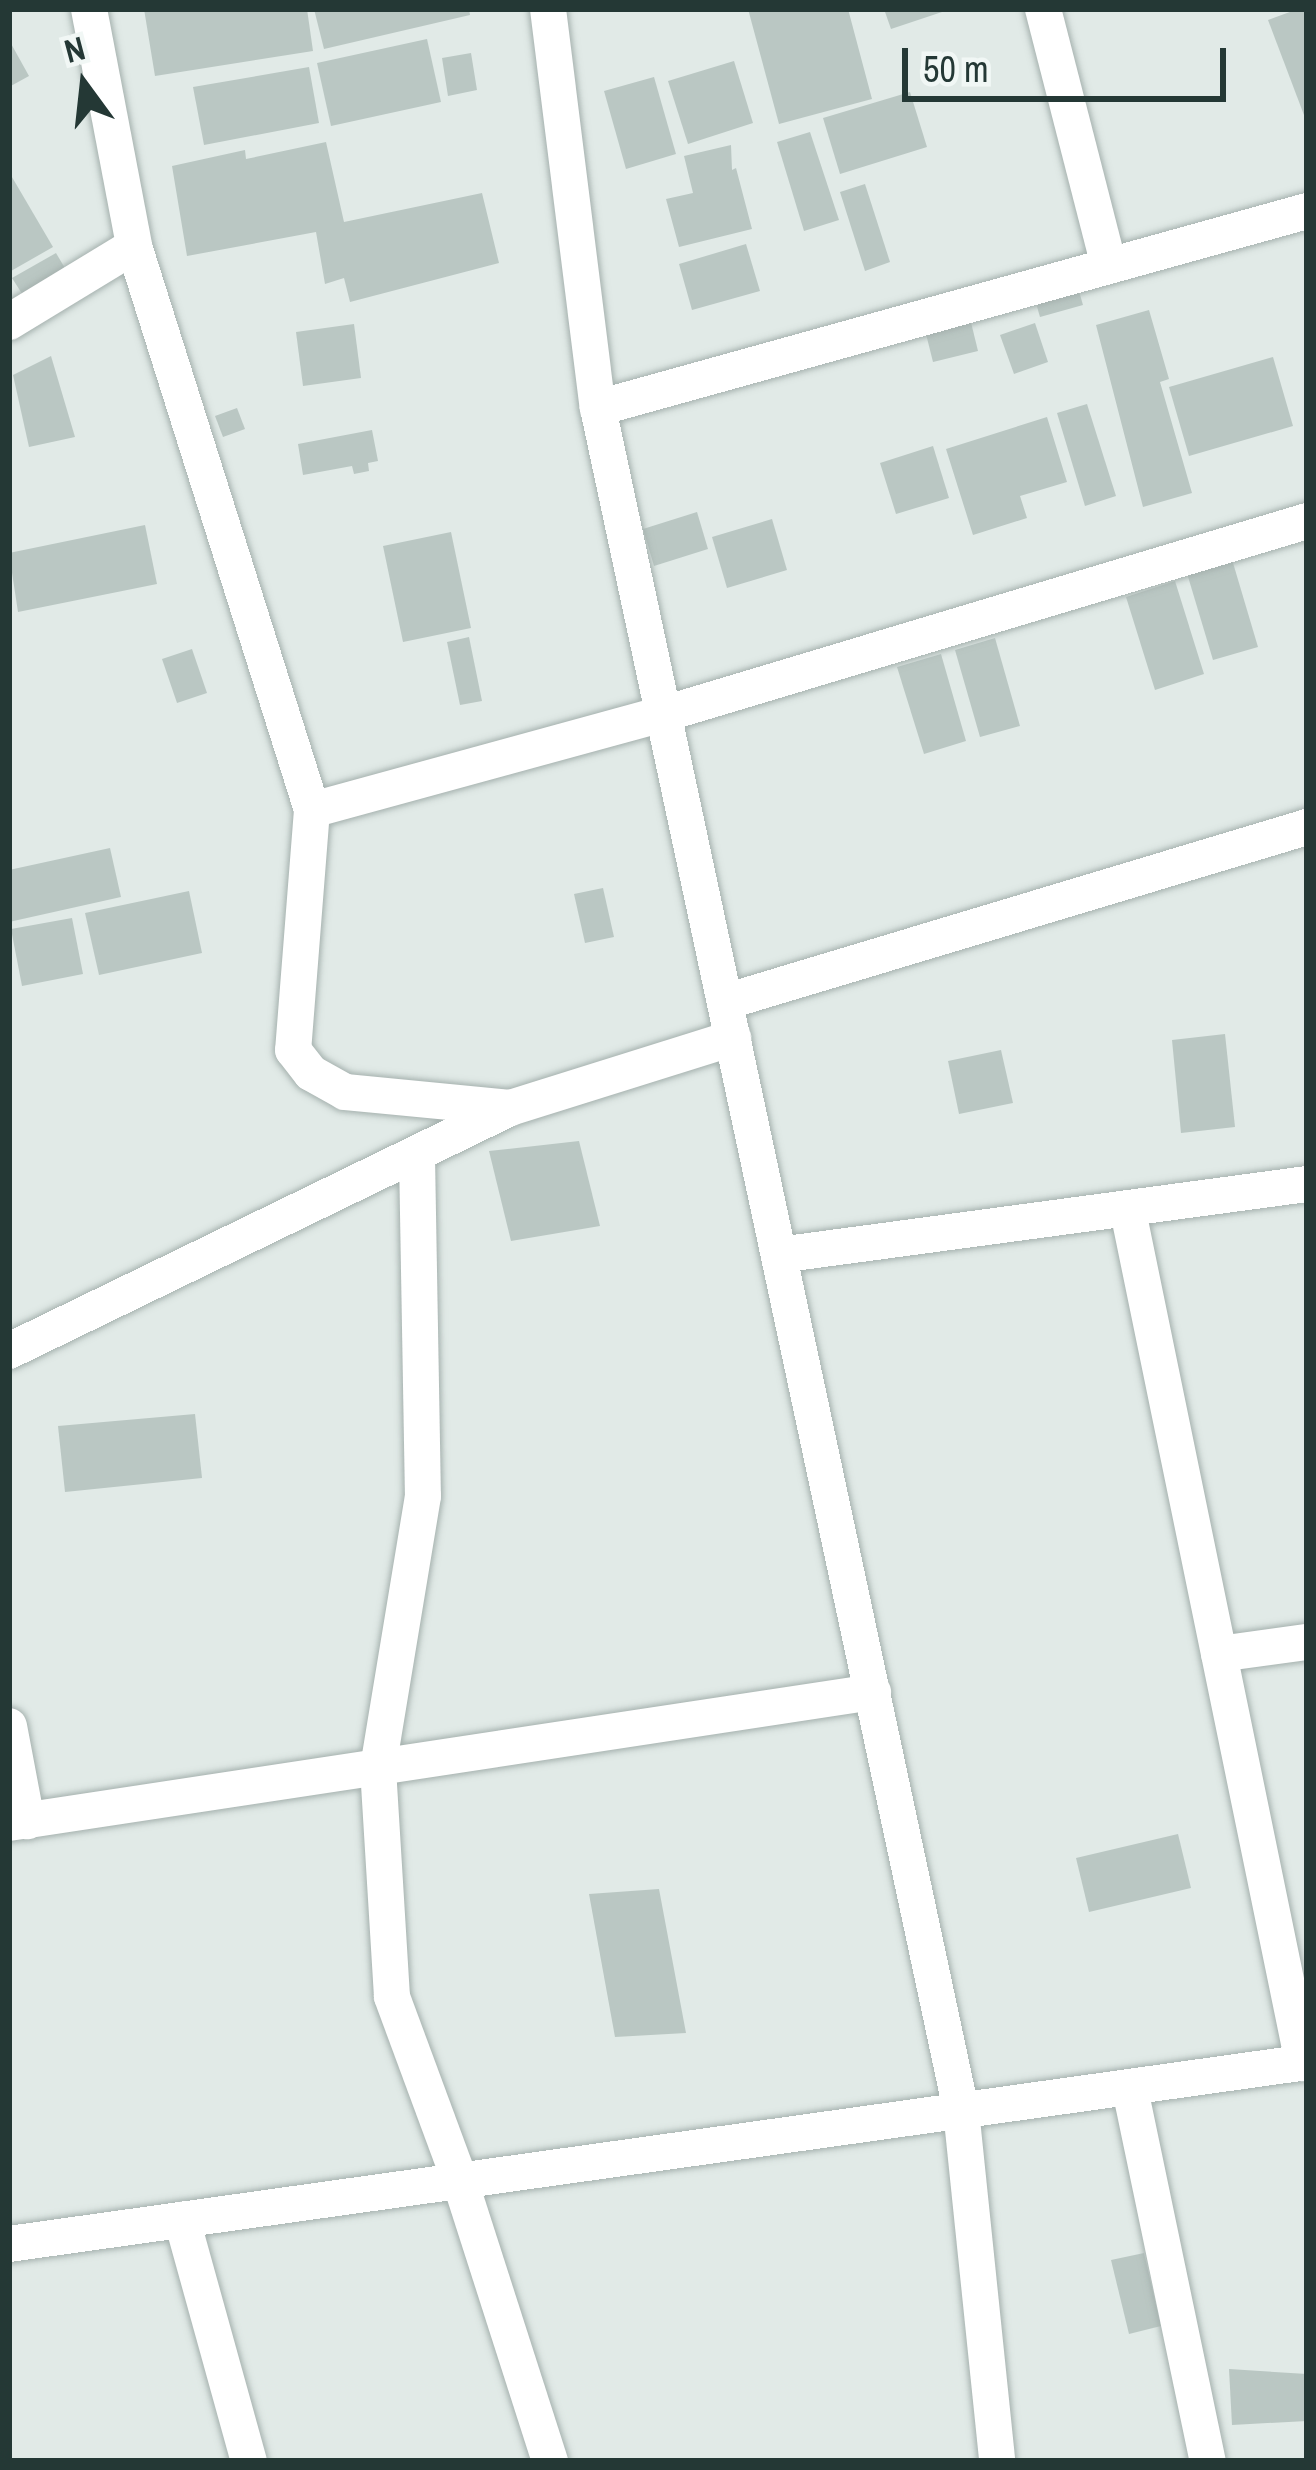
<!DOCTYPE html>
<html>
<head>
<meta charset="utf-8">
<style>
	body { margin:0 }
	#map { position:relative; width:1316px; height:2470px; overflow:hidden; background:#e1eae7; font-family:"Archivo Narrow",sans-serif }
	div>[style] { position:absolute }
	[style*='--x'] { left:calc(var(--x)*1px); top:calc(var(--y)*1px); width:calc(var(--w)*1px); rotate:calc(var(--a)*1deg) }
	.building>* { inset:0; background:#bac7c3 }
	.roads { filter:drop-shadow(0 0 3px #a5b1ae) drop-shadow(0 0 3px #a5b1ae) }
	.minor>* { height:36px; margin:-18px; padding:0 18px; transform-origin:18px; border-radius:18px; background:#fff }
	span { translate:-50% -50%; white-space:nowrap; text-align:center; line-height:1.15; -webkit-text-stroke:9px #f1f7f5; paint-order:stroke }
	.frame { position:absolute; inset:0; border:12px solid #243835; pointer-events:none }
	.north { position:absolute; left:24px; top:24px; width:120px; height:120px; -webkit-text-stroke:9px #f1f7f5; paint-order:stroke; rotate:345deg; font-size:33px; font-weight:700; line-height:48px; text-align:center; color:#243835 }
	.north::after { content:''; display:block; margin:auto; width:42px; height:54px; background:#243835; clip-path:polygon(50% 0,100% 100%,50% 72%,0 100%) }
	.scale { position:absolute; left:902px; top:48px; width:324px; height:54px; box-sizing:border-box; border:6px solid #243835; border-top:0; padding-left:15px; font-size:36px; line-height:42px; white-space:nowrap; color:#243835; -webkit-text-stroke:9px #f1f7f5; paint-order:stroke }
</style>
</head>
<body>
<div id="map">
	<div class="building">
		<div style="clip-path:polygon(144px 9px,307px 9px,313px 51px,155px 76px)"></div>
		<div style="clip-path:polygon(314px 9px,469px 9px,470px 15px,324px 49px)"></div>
		<div style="clip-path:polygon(748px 9px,848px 9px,872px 99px,779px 124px)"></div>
		<div style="clip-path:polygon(884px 9px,948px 9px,948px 10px,891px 29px)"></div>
		<div style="clip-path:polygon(1298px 9px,1307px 9px,1307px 123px,1268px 20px)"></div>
		<div style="clip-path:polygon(427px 39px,441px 102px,331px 126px,317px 63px)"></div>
		<div style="clip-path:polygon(9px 40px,29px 76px,9px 87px)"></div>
		<div style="clip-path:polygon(471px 53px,477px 90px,448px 96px,442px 58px)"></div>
		<div style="clip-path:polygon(734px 61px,753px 123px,688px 144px,668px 81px)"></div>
		<div style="clip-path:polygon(309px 67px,319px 123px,204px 145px,193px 87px)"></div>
		<div style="clip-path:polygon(654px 77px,676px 154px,626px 169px,604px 91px)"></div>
		<div style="clip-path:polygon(910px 92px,927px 147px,840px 174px,823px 118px)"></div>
		<div style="clip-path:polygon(810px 132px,839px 220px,804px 231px,777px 142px)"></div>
		<div style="clip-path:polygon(326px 142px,344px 222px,482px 193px,499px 263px,350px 302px,344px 278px,325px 284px,316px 232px,187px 256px,172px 166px,245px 150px,246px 159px)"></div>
		<div style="clip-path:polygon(731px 145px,732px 170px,736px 168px,752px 229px,679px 247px,666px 199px,693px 193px,684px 156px)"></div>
		<div style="clip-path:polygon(9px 172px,53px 247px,11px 271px,9px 268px)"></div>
		<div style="clip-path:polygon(865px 184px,890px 262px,865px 271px,840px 192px)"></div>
		<div style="clip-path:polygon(746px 244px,760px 291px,692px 310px,679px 264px)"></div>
		<div style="clip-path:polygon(56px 253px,69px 275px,26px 300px,12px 278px)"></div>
		<div style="clip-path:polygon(1072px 267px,1083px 305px,1040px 317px,1029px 279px)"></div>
		<div style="clip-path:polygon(967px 306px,978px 351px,933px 362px,922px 318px)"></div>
		<div style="clip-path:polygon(1149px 310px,1169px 379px,1160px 382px,1192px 493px,1143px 507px,1096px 325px)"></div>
		<div style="clip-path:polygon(1035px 323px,1048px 362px,1014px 374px,1000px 335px)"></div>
		<div style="clip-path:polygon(354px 324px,361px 378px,303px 386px,296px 332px)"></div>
		<div style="clip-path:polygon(51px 356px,75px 437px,29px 447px,13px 375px)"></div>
		<div style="clip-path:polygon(1273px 357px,1293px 426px,1189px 456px,1169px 387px)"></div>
		<div style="clip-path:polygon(1087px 404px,1116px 496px,1085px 506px,1057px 413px)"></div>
		<div style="clip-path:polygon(237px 408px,245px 429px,223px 437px,215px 416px)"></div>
		<div style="clip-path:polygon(1047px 417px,1067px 482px,1020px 496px,1027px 518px,973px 535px,946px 449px)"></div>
		<div style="clip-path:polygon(372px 430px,378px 461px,368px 463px,369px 471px,354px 474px,352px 466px,303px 475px,298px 444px)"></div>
		<div style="clip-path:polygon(933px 446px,949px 498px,896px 514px,880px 463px)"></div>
		<div style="clip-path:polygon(697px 512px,708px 549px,654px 566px,643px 529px)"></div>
		<div style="clip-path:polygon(772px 519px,787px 570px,727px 588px,712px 537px)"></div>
		<div style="clip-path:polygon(145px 525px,157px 584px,18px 612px,9px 553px)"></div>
		<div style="clip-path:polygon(451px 532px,471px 628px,403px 642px,383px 546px)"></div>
		<div style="clip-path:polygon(1228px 546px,1258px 647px,1213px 660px,1183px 560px)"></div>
		<div style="clip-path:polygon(1175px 581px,1204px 674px,1155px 690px,1126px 597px)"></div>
		<div style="clip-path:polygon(469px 637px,482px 701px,460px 705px,447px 642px)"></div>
		<div style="clip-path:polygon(995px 638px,1020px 726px,980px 737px,955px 650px)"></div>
		<div style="clip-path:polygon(192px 649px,207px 693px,177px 703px,162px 659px)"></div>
		<div style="clip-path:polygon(941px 654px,966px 741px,924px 754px,897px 667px)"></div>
		<div style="clip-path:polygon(110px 848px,121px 897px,9px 922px,9px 870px)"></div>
		<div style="clip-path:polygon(603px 888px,614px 937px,585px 943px,574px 894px)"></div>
		<div style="clip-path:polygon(189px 891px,202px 953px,99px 975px,85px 913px)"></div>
		<div style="clip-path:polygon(72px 918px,83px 974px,22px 986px,11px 929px)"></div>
		<div style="clip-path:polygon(1225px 1034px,1235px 1127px,1181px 1133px,1172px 1040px)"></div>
		<div style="clip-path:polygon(1001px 1050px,1013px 1103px,959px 1114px,948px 1061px)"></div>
		<div style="clip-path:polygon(579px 1141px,600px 1226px,511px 1241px,489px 1151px)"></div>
		<div style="clip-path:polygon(195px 1414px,202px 1478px,65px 1492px,58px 1426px)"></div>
		<div style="clip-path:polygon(1178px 1834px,1191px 1888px,1089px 1912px,1076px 1858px)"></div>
		<div style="clip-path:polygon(659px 1889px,686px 2033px,615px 2037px,589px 1894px)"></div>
		<div style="clip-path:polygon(1144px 2253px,1161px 2326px,1129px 2334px,1111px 2260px)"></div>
		<div style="clip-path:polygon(1229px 2369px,1307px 2374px,1307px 2421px,1232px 2425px)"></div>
	</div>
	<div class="roads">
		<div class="minor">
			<div style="--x:89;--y:9;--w:241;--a:79.2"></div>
			<div style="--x:134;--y:246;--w:591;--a:72.48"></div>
			<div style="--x:312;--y:810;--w:241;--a:94.5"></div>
			<div style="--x:293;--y:1050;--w:29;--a:52"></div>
			<div style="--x:311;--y:1073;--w:39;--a:29"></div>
			<div style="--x:345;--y:1092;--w:166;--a:5.5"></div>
			<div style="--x:548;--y:9;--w:402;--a:82.9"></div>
			<div style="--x:598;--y:408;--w:1740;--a:77.96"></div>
			<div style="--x:961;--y:2110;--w:353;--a:84.1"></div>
			<div style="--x:1043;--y:9;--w:265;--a:75.6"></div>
			<div style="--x:9;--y:322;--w:146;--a:-31.3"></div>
			<div style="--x:598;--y:408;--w:736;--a:-15.53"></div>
			<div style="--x:312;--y:810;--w:365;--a:-15.3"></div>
			<div style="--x:664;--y:714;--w:671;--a:-16.71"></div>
			<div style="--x:725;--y:1002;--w:608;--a:-16.74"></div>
			<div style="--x:417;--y:1156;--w:340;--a:89"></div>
			<div style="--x:423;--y:1496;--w:276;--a:99.4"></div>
			<div style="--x:378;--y:1768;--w:229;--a:86.5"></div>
			<div style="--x:392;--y:1997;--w:196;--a:69.7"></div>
			<div style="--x:460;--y:2181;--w:294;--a:72.2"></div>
			<div style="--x:1128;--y:1211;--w:870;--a:78.39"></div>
			<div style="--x:779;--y:1255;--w:533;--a:-7.66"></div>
			<div style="--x:9;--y:1351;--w:557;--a:-25.87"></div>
			<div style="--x:510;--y:1108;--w:234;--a:-17.4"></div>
			<div style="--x:1219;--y:1654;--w:89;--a:-7.8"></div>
			<div style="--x:9;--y:1726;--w:97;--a:79.3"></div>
			<div style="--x:9;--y:1823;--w:874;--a:-8.62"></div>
			<div style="--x:1130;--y:2089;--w:380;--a:78.2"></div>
			<div style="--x:182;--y:2220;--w:250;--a:74.5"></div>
			<div style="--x:9;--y:2244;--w:1311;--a:-7.98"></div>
		</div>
	</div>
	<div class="frame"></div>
	<div class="north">N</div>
	<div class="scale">50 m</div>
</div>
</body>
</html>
